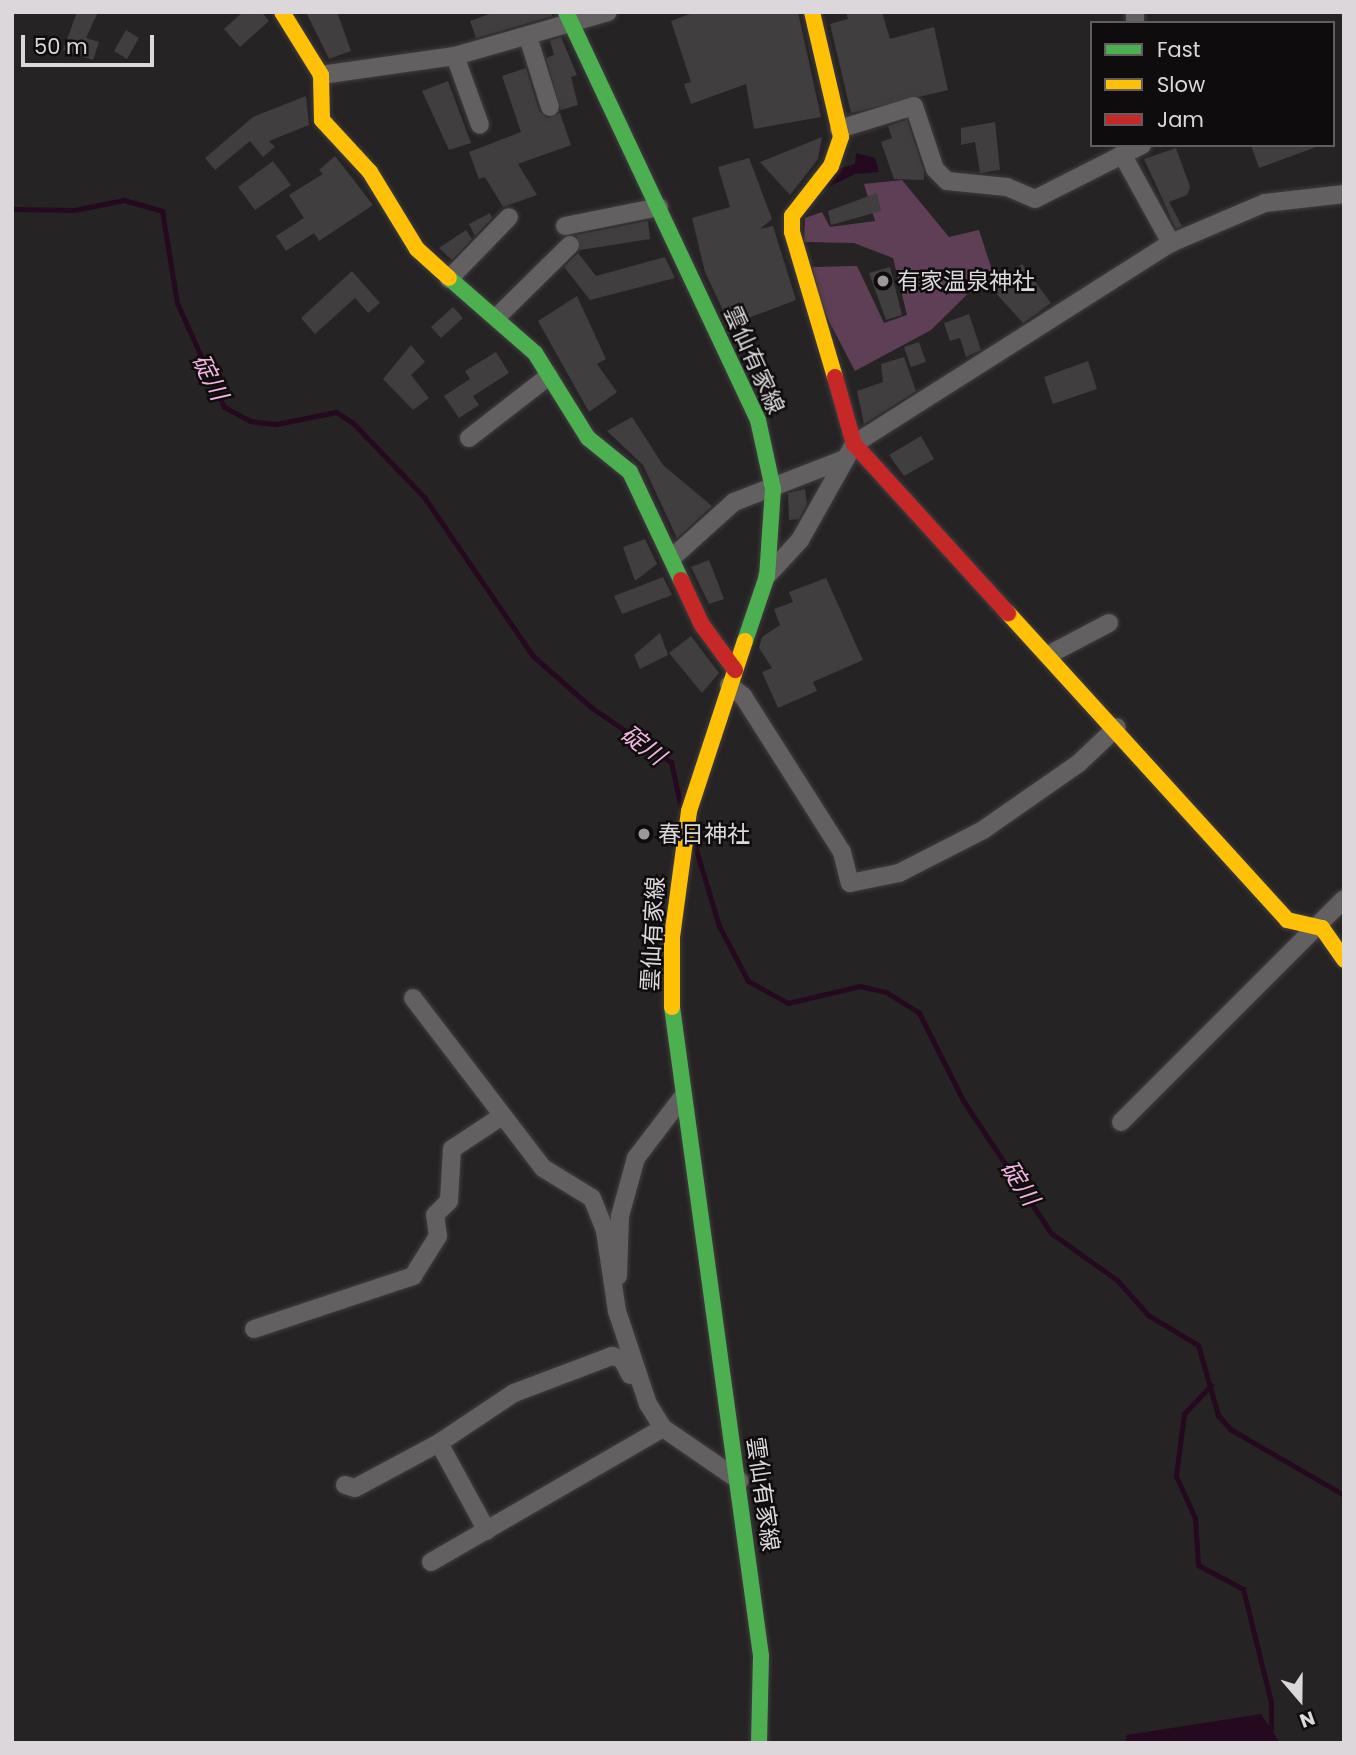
<!DOCTYPE html>
<html>
<head>
<meta charset="utf-8">
<style>
	body { margin:0 }
	#map { position:relative; width:1356px; height:1755px; overflow:hidden; background:#262325; font-family:Poppins,"Noto Sans JP",sans-serif }
	div>[style] { position:absolute }
	[style*='--x'] { left:calc(var(--x)*1px); top:calc(var(--y)*1px); width:calc(var(--w)*1px); rotate:calc(var(--a)*1deg) }
	.forest>* { inset:0; background:#5f3f56 }
	.water>* { inset:0; background:#25091f }
	.stream>* { height:5px; margin:-2.5px; padding:0 2.5px; transform-origin:2.5px; border-radius:2.5px; background:#25091f }
	.building>* { inset:0; background:#413e40 }
	.roads { filter:drop-shadow(0 0 2px #403d3f) drop-shadow(0 0 2px #403d3f) }
	.street>* { height:18px; margin:-9px; padding:0 9px; transform-origin:9px; border-radius:9px; background:#636062 }
	.fast>* { height:16px; margin:-8px; padding:0 8px; transform-origin:8px; border-radius:8px; background:#4caf50 }
	.slow>* { height:16px; margin:-8px; padding:0 8px; transform-origin:8px; border-radius:8px; background:#ffc107 }
	.jam>* { height:16px; margin:-8px; padding:0 8px; transform-origin:8px; border-radius:8px; background:#c62828 }
	.dots>* { width:19px; height:19px; translate:-50% -50%; box-sizing:border-box; border:4px solid #0f0c0e; border-radius:50% }
	span { translate:-50% -50%; white-space:nowrap; text-align:center; line-height:1.15; -webkit-text-stroke:5px #0f0c0e; paint-order:stroke }
	.poi-label { font-size:23px; color:#dbd7da }
	.left { translate:0 -50%; text-align:left }
	.street-label { font-size:23px; color:#dbd7da }
	.water-label { font-size:24px; color:#f3b3e0; font-style:italic }
	.frame { position:absolute; inset:0; border:14px solid #dbd7da; pointer-events:none }
	.legend { position:absolute; left:1090px; top:21px; width:245px; height:126px; box-sizing:border-box; background:#0f0c0e; border:2px solid #615d60; margin:0; padding:9px 12px; list-style:none; font-size:21px; color:#dbd7da }
	.legend li { display:flex; align-items:center; gap:14px; height:35px }
	.legend b { width:35px; border:2px solid #615d60 }
	.north { position:absolute; left:1265px; top:1664px; width:70px; height:70px; -webkit-text-stroke:5px #0f0c0e; paint-order:stroke; rotate:160deg; font-size:19px; font-weight:700; line-height:28px; text-align:center; color:#dbd7da }
	.north::after { content:''; display:block; margin:auto; width:24px; height:32px; background:#dbd7da; clip-path:polygon(50% 0,100% 100%,50% 72%,0 100%) }
	.scale { position:absolute; left:21px; top:35px; width:133px; height:32px; box-sizing:border-box; border:4px solid #dbd7da; border-top:0; padding-left:9px; font-size:21px; line-height:24px; white-space:nowrap; color:#dbd7da; -webkit-text-stroke:5px #0f0c0e; paint-order:stroke }
</style>
</head>
<body>
<div id="map">
	<div class="forest">
		<div style="clip-path:polygon(902px 180px,949px 237px,979px 230px,992px 270px,931px 330px,855px 371px,822px 308px,812px 267px,857px 266px,884px 323px,907px 315px,893px 258px,854px 243px,804px 242px,805px 218px,822px 212px,830px 227px,875px 221px,864px 184px)"></div>
	</div>
	<div class="water">
		<div style="clip-path:polygon(856px 153px,875px 158px,879px 172px,855px 174px,824px 189px,838px 169px,855px 164px)"></div>
		<div style="clip-path:polygon(1261px 1714px,1280px 1743px,1125px 1743px,1127px 1735px)"></div>
	</div>
	<div class="stream">
		<div style="--x:12;--y:209;--w:62;--a:0.9"></div>
		<div style="--x:74;--y:210;--w:51;--a:-11.3"></div>
		<div style="--x:124;--y:200;--w:40;--a:16"></div>
		<div style="--x:162;--y:211;--w:93;--a:80.7"></div>
		<div style="--x:177;--y:303;--w:114;--a:65.7"></div>
		<div style="--x:224;--y:407;--w:30;--a:28"></div>
		<div style="--x:250;--y:421;--w:26;--a:7"></div>
		<div style="--x:276;--y:424;--w:61;--a:-11.3"></div>
		<div style="--x:336;--y:412;--w:20;--a:33"></div>
		<div style="--x:353;--y:423;--w:103;--a:46.2"></div>
		<div style="--x:424;--y:497;--w:193;--a:55.6"></div>
		<div style="--x:533;--y:656;--w:79;--a:41.4"></div>
		<div style="--x:592;--y:708;--w:96;--a:34.4"></div>
		<div style="--x:671;--y:762;--w:47;--a:77.7"></div>
		<div style="--x:694;--y:843;--w:87;--a:73.2"></div>
		<div style="--x:719;--y:926;--w:62;--a:62.2"></div>
		<div style="--x:748;--y:981;--w:46;--a:28.8"></div>
		<div style="--x:788;--y:1003;--w:74;--a:-13.3"></div>
		<div style="--x:860;--y:986;--w:27;--a:13"></div>
		<div style="--x:886;--y:992;--w:39;--a:32"></div>
		<div style="--x:919;--y:1013;--w:100;--a:63.2"></div>
		<div style="--x:964;--y:1102;--w:157;--a:56.4"></div>
		<div style="--x:1051;--y:1233;--w:81;--a:35.5"></div>
		<div style="--x:1117;--y:1280;--w:47;--a:48.5"></div>
		<div style="--x:1148;--y:1315;--w:58;--a:31"></div>
		<div style="--x:1198;--y:1345;--w:73;--a:74.1"></div>
		<div style="--x:1218;--y:1415;--w:18;--a:49"></div>
		<div style="--x:1230;--y:1429;--w:132;--a:30.1"></div>
		<div style="--x:1211;--y:1385;--w:40;--a:133"></div>
		<div style="--x:1184;--y:1414;--w:63;--a:97.4"></div>
		<div style="--x:1176;--y:1476;--w:46;--a:65.7"></div>
		<div style="--x:1195;--y:1518;--w:47;--a:86.3"></div>
		<div style="--x:1198;--y:1565;--w:51;--a:28.1"></div>
		<div style="--x:1243;--y:1589;--w:116;--a:76.1"></div>
		<div style="--x:1271;--y:1702;--w:27;--a:90"></div>
	</div>
	<div class="building">
		<div style="clip-path:polygon(77px 12px,98px 12px,86px 38px,99px 42px,93px 60px,63px 50px)"></div>
		<div style="clip-path:polygon(243px 12px,262px 12px,269px 21px,240px 47px,224px 29px)"></div>
		<div style="clip-path:polygon(306px 12px,337px 12px,351px 51px,329px 59px)"></div>
		<div style="clip-path:polygon(495px 12px,551px 12px,552px 16px,476px 38px,470px 21px)"></div>
		<div style="clip-path:polygon(695px 12px,798px 12px,821px 117px,754px 129px,746px 84px,691px 104px,684px 84px,691px 82px,671px 21px)"></div>
		<div style="clip-path:polygon(846px 12px,882px 12px,890px 39px,934px 27px,948px 90px,851px 113px,830px 24px,848px 19px)"></div>
		<div style="clip-path:polygon(126px 30px,139px 38px,127px 59px,114px 51px)"></div>
		<div style="clip-path:polygon(561px 37px,577px 75px,571px 77px,578px 105px,561px 110px,546px 58px,554px 55px,550px 41px)"></div>
		<div style="clip-path:polygon(526px 68px,539px 111px,548px 118px,560px 113px,571px 145px,518px 164px,537px 195px,503px 207px,485px 177px,479px 179px,469px 152px,521px 132px,502px 76px)"></div>
		<div style="clip-path:polygon(448px 81px,471px 143px,449px 150px,422px 91px)"></div>
		<div style="clip-path:polygon(306px 96px,309px 125px,269px 141px,275px 147px,263px 157px,250px 141px,215px 170px,205px 158px,253px 117px)"></div>
		<div style="clip-path:polygon(907px 120px,924px 171px,924px 180px,894px 179px,881px 142px,892px 138px,888px 126px)"></div>
		<div style="clip-path:polygon(995px 122px,1000px 170px,980px 173px,975px 142px,961px 145px,961px 128px)"></div>
		<div style="clip-path:polygon(822px 137px,818px 159px,790px 195px,760px 162px)"></div>
		<div style="clip-path:polygon(1251px 145px,1316px 145px,1316px 147px,1259px 168px)"></div>
		<div style="clip-path:polygon(1176px 148px,1190px 187px,1187px 195px,1169px 202px,1182px 226px,1176px 229px,1144px 159px)"></div>
		<div style="clip-path:polygon(335px 156px,373px 205px,319px 241px,314px 233px,286px 251px,276px 236px,304px 218px,289px 195px,323px 174px,319px 170px)"></div>
		<div style="clip-path:polygon(749px 158px,772px 219px,760px 229px,773px 226px,796px 300px,730px 325px,705px 272px,692px 218px,730px 207px,718px 167px)"></div>
		<div style="clip-path:polygon(273px 161px,291px 185px,255px 210px,238px 187px)"></div>
		<div style="clip-path:polygon(877px 193px,881px 211px,831px 225px,828px 211px)"></div>
		<div style="clip-path:polygon(490px 213px,492px 218px,475px 236px,469px 224px)"></div>
		<div style="clip-path:polygon(648px 221px,650px 239px,580px 250px,576px 235px)"></div>
		<div style="clip-path:polygon(466px 230px,472px 239px,452px 260px,439px 248px)"></div>
		<div style="clip-path:polygon(578px 253px,596px 276px,665px 257px,675px 278px,590px 300px,564px 267px)"></div>
		<div style="clip-path:polygon(1022px 264px,1051px 303px,1023px 323px,993px 290px)"></div>
		<div style="clip-path:polygon(890px 267px,902px 315px,886px 320px,869px 273px)"></div>
		<div style="clip-path:polygon(352px 271px,380px 303px,368px 313px,355px 298px,315px 334px,301px 318px)"></div>
		<div style="clip-path:polygon(577px 296px,606px 359px,597px 364px,617px 392px,589px 412px,538px 321px)"></div>
		<div style="clip-path:polygon(453px 307px,463px 318px,441px 338px,431px 327px)"></div>
		<div style="clip-path:polygon(969px 314px,981px 350px,966px 357px,960px 338px,950px 341px,944px 323px)"></div>
		<div style="clip-path:polygon(919px 342px,926px 362px,911px 367px,904px 347px)"></div>
		<div style="clip-path:polygon(411px 345px,425px 362px,411px 375px,429px 398px,413px 410px,383px 379px)"></div>
		<div style="clip-path:polygon(496px 352px,509px 373px,473px 396px,479px 405px,459px 418px,444px 396px,470px 379px,465px 371px)"></div>
		<div style="clip-path:polygon(904px 357px,916px 391px,864px 424px,857px 391px,883px 382px,881px 364px)"></div>
		<div style="clip-path:polygon(1088px 361px,1097px 389px,1053px 404px,1044px 377px)"></div>
		<div style="clip-path:polygon(632px 417px,663px 465px,712px 506px,677px 538px,643px 465px,607px 431px)"></div>
		<div style="clip-path:polygon(921px 436px,934px 459px,904px 476px,889px 455px)"></div>
		<div style="clip-path:polygon(805px 489px,807px 504px,799px 519px,789px 520px,788px 493px)"></div>
		<div style="clip-path:polygon(645px 539px,657px 564px,635px 581px,623px 547px)"></div>
		<div style="clip-path:polygon(709px 560px,724px 599px,709px 604px,691px 567px)"></div>
		<div style="clip-path:polygon(663px 577px,672px 595px,622px 614px,614px 596px)"></div>
		<div style="clip-path:polygon(826px 578px,863px 660px,813px 682px,817px 691px,778px 708px,762px 672px,772px 668px,759px 648px,762px 637px,780px 625px,774px 609px,793px 602px,789px 592px)"></div>
		<div style="clip-path:polygon(660px 633px,668px 655px,640px 669px,634px 655px)"></div>
		<div style="clip-path:polygon(691px 636px,719px 673px,702px 693px,669px 653px)"></div>
	</div>
	<div class="roads">
		<div class="street">
			<div style="--x:1135;--y:23;--w:11;--a:-90"></div>
			<div style="--x:529;--y:40;--w:70;--a:72.6"></div>
			<div style="--x:455;--y:56;--w:73;--a:70.1"></div>
			<div style="--x:321;--y:75;--w:135;--a:-8.1"></div>
			<div style="--x:455;--y:56;--w:159;--a:-16"></div>
			<div style="--x:839;--y:129;--w:78;--a:-17"></div>
			<div style="--x:914;--y:106;--w:66;--a:71.6"></div>
			<div style="--x:935;--y:169;--w:17;--a:45"></div>
			<div style="--x:947;--y:181;--w:60;--a:5.7"></div>
			<div style="--x:1007;--y:187;--w:30;--a:23"></div>
			<div style="--x:1035;--y:199;--w:120;--a:-26.8"></div>
			<div style="--x:1122;--y:154;--w:102;--a:61.2"></div>
			<div style="--x:565;--y:226;--w:96;--a:-11.4"></div>
			<div style="--x:449;--y:279;--w:86;--a:-45.9"></div>
			<div style="--x:498;--y:316;--w:101;--a:-44.6"></div>
			<div style="--x:469;--y:438;--w:101;--a:-37.8"></div>
			<div style="--x:674;--y:556;--w:81;--a:-42"></div>
			<div style="--x:734;--y:502;--w:119;--a:-21.2"></div>
			<div style="--x:767;--y:576;--w:49;--a:-47.5"></div>
			<div style="--x:800;--y:540;--w:110;--a:-60.6"></div>
			<div style="--x:854;--y:444;--w:375;--a:-32.4"></div>
			<div style="--x:1171;--y:243;--w:102;--a:-23.1"></div>
			<div style="--x:1265;--y:203;--w:80;--a:-6.5"></div>
			<div style="--x:1048;--y:655;--w:69;--a:-27.7"></div>
			<div style="--x:729;--y:685;--w:18;--a:38"></div>
			<div style="--x:743;--y:696;--w:185;--a:57.6"></div>
			<div style="--x:842;--y:852;--w:32;--a:76"></div>
			<div style="--x:850;--y:883;--w:50;--a:-11.5"></div>
			<div style="--x:899;--y:873;--w:94;--a:-27.1"></div>
			<div style="--x:983;--y:830;--w:117;--a:-34.9"></div>
			<div style="--x:1079;--y:763;--w:52;--a:-43.5"></div>
			<div style="--x:413;--y:998;--w:214;--a:52.6"></div>
			<div style="--x:543;--y:1168;--w:57;--a:31.5"></div>
			<div style="--x:592;--y:1198;--w:35;--a:68"></div>
			<div style="--x:605;--y:1231;--w:81;--a:81.5"></div>
			<div style="--x:617;--y:1311;--w:98;--a:71.6"></div>
			<div style="--x:648;--y:1404;--w:28;--a:58"></div>
			<div style="--x:663;--y:1428;--w:93;--a:34.5"></div>
			<div style="--x:1121;--y:1122;--w:315;--a:-45"></div>
			<div style="--x:618;--y:1276;--w:60;--a:-88.1"></div>
			<div style="--x:620;--y:1216;--w:60;--a:-74.6"></div>
			<div style="--x:636;--y:1158;--w:74;--a:-52.7"></div>
			<div style="--x:254;--y:1329;--w:168;--a:-18.4"></div>
			<div style="--x:413;--y:1276;--w:47;--a:-58"></div>
			<div style="--x:438;--y:1236;--w:21;--a:-98"></div>
			<div style="--x:435;--y:1215;--w:20;--a:-45"></div>
			<div style="--x:449;--y:1201;--w:52;--a:-86.7"></div>
			<div style="--x:452;--y:1149;--w:60;--a:-33.4"></div>
			<div style="--x:439;--y:1443;--w:100;--a:61.4"></div>
			<div style="--x:345;--y:1485;--w:10;--a:17"></div>
			<div style="--x:355;--y:1488;--w:95;--a:-28.2"></div>
			<div style="--x:439;--y:1443;--w:90;--a:-33.7"></div>
			<div style="--x:514;--y:1393;--w:105;--a:-20.7"></div>
			<div style="--x:612;--y:1356;--w:10;--a:17"></div>
			<div style="--x:622;--y:1359;--w:18;--a:63"></div>
			<div style="--x:431;--y:1562;--w:268;--a:-30"></div>
		</div>
		<div class="fast">
			<div style="--x:566;--y:12;--w:451;--a:64.8"></div>
			<div style="--x:758;--y:420;--w:71;--a:77.7"></div>
			<div style="--x:773;--y:489;--w:87;--a:93.9"></div>
			<div style="--x:767;--y:576;--w:69;--a:108.7"></div>
			<div style="--x:449;--y:278;--w:114;--a:41.1"></div>
			<div style="--x:535;--y:353;--w:100;--a:58.1"></div>
			<div style="--x:588;--y:438;--w:54;--a:39"></div>
			<div style="--x:630;--y:472;--w:119;--a:64.7"></div>
			<div style="--x:672;--y:1007;--w:655;--a:82.19"></div>
			<div style="--x:761;--y:1656;--w:87;--a:91.3"></div>
		</div>
		<div class="slow">
			<div style="--x:282;--y:12;--w:74;--a:58.2"></div>
			<div style="--x:321;--y:75;--w:45;--a:88.7"></div>
			<div style="--x:322;--y:120;--w:71;--a:47.3"></div>
			<div style="--x:370;--y:172;--w:90;--a:58.6"></div>
			<div style="--x:417;--y:249;--w:43;--a:42.2"></div>
			<div style="--x:812;--y:12;--w:128;--a:76.9"></div>
			<div style="--x:841;--y:137;--w:31;--a:109"></div>
			<div style="--x:831;--y:166;--w:63;--a:128"></div>
			<div style="--x:792;--y:216;--w:16;--a:90"></div>
			<div style="--x:792;--y:232;--w:151;--a:73.5"></div>
			<div style="--x:1008;--y:613;--w:415;--a:47.7"></div>
			<div style="--x:1287;--y:920;--w:36;--a:13"></div>
			<div style="--x:1322;--y:928;--w:39;--a:55"></div>
			<div style="--x:672;--y:1007;--w:70;--a:-90"></div>
			<div style="--x:672;--y:937;--w:127;--a:-82.3"></div>
			<div style="--x:689;--y:811;--w:179;--a:-71.8"></div>
		</div>
		<div class="jam">
			<div style="--x:835;--y:377;--w:70;--a:74.2"></div>
			<div style="--x:854;--y:444;--w:229;--a:47.7"></div>
			<div style="--x:681;--y:580;--w:50;--a:65"></div>
			<div style="--x:702;--y:625;--w:56;--a:53.7"></div>
		</div>
	</div>
	<div class="dots">
		<div style="left:883px;top:281px;background:#9c989b"></div>
		<div style="left:644px;top:834px;background:#9c989b"></div>
	</div>
	<div class="poi-label">
		<span class="left" style="left:897px;top:281px">有家温泉神社</span>
		<span class="left" style="left:658px;top:834px">春日神社</span>
	</div>
	<div class="street-label">
		<span style="left:754px;top:360px;rotate:66deg">雲仙有家線</span>
		<span style="left:653px;top:934px;rotate:-87deg">雲仙有家線</span>
		<span style="left:763px;top:1494px;rotate:82deg">雲仙有家線</span>
	</div>
	<div class="water-label">
		<span style="left:210px;top:377px;rotate:63deg">碇川</span>
		<span style="left:643px;top:745px;rotate:37deg">碇川</span>
		<span style="left:1020px;top:1183px;rotate:57deg">碇川</span>
	</div>
	<div class="frame"></div>
	<ul class="legend">
	<li><b style="height:9px;background:#4caf50"></b>Fast</li>
	<li><b style="height:9px;background:#ffc107"></b>Slow</li>
	<li><b style="height:9px;background:#c62828"></b>Jam</li>
	</ul>
	<div class="north">N</div>
	<div class="scale">50 m</div>
</div>
</body>
</html>
